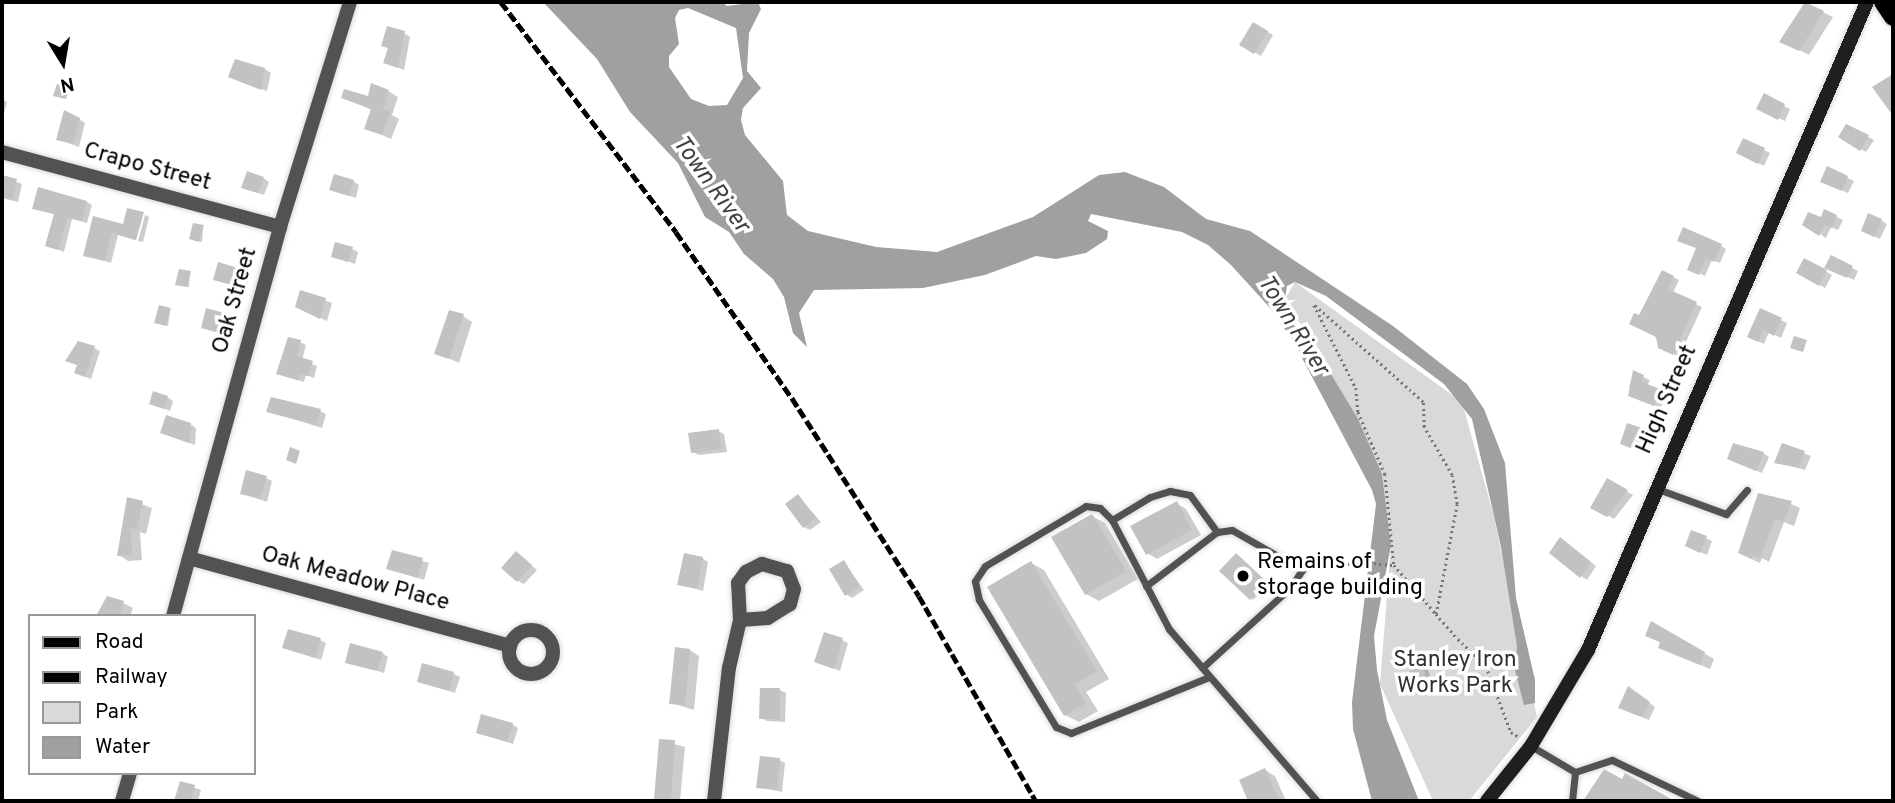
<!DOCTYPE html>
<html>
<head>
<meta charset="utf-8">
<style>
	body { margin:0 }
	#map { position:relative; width:1895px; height:803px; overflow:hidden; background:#fff; font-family:Overpass,sans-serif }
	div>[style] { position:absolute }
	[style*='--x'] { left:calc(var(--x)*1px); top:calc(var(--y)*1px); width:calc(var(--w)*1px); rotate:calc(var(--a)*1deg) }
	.green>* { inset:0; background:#d9d9d9 }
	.water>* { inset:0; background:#a0a0a0 }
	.shadow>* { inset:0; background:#0003 }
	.building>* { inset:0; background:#c2c2c2 }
	.path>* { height:2.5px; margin-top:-1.25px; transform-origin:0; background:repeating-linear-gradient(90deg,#747474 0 2px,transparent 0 5.5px) }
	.roads { filter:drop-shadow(0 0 2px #dbdbdb) drop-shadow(0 0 2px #dbdbdb) }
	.lane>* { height:7px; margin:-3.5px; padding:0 3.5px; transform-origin:3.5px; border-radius:3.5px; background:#525252 }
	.street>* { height:14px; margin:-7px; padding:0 7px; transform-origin:7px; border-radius:7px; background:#525252 }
	.street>.ring { margin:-7px; padding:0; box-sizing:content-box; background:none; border:14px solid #525252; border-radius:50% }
	.secondary>* { height:14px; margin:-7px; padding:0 7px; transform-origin:7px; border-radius:7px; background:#1f1f1f }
	.primary>* { height:18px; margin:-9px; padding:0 9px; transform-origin:9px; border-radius:9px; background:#000 }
	.rail>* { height:4.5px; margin-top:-2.25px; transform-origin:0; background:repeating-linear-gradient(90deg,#000 0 10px,transparent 0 13.5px) }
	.dots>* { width:19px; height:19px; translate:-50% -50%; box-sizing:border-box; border:4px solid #fff; border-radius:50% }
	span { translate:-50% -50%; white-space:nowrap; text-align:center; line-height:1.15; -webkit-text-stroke:7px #fff; paint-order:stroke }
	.street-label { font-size:23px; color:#000 }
	.poi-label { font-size:23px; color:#000 }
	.left { translate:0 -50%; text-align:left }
	.park-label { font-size:23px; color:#303030 }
	.water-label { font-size:24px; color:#414141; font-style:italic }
	.frame { position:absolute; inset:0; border:4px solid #000; pointer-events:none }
	.legend { position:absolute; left:28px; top:614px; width:228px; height:161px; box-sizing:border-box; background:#fff; border:2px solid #999; margin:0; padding:9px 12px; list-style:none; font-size:21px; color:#000 }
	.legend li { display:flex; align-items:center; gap:14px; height:35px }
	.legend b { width:35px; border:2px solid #999 }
	.north { position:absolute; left:28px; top:28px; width:70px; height:70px; -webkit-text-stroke:5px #fff; paint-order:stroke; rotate:169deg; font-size:19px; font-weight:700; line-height:28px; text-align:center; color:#000 }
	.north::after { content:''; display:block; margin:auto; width:24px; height:32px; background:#000; clip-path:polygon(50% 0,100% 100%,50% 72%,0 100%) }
</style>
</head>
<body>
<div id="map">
	<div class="green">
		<div style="clip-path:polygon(1295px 282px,1462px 402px,1493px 513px,1537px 717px,1469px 801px,1433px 801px,1380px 684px,1391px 545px,1382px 474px,1331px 374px,1285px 299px)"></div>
	</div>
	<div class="water">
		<div style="clip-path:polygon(evenodd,543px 2px,722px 2px,727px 6px,758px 2px,761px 9px,749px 33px,747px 71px,761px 88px,743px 108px,741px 120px,745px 135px,783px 181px,787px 215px,808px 231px,876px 247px,937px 252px,1033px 217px,1099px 175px,1125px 172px,1164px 187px,1206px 219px,1250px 231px,1393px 326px,1467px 384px,1484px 409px,1505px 463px,1516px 598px,1535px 680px,1535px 703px,1524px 705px,1515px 670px,1517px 646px,1501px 547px,1472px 419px,1444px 384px,1326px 296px,1295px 282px,1287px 286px,1285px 299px,1289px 319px,1325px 364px,1358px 419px,1382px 474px,1391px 545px,1374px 636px,1377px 670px,1387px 720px,1419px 801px,1372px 801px,1353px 729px,1352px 702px,1376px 504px,1372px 490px,1294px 343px,1271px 309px,1231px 265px,1208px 245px,1182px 232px,1091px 214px,1088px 221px,1108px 231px,1107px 239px,1086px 253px,1056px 259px,1036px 256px,985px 275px,923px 288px,814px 290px,799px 313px,807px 347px,793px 333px,784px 297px,773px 279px,744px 254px,729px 232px,705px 217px,678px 163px,630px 112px,597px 59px,543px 2px,688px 8px,736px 28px,743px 78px,727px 105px,709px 106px,691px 99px,669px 67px,669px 56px,679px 44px,675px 18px,679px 10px,688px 8px)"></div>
	</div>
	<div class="shadow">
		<div style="clip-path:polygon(1806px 4px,1833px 17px,1809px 55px,1781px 41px)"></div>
		<div style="clip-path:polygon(1254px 24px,1273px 35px,1261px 56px,1242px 45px)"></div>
		<div style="clip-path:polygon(404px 33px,410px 37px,404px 70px,385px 62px)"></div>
		<div style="clip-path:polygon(265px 69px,271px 73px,267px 91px,236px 80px)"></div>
		<div style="clip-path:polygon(388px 91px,398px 97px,392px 115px,399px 119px,391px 139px,366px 128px,372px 110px,343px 97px,369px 99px)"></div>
		<div style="clip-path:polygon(1764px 96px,1790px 109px,1785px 121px,1762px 110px)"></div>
		<div style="clip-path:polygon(2px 99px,7px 102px,2px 120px)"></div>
		<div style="clip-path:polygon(79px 119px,85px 123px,79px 147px,58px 139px)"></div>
		<div style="clip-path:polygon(1847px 126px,1874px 140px,1866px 152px,1841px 137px)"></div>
		<div style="clip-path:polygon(1744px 140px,1770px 153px,1764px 166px,1744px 156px)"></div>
		<div style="clip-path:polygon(1828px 168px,1854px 181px,1848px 193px,1828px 184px)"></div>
		<div style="clip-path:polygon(2px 177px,22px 184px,18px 202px,2px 198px)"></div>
		<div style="clip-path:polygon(263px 178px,269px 182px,264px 195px,249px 190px)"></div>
		<div style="clip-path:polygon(353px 181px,359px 185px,356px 198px,337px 192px)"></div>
		<div style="clip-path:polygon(87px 202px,92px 205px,87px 223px,72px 219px,64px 252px,48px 245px,56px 215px,34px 208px)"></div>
		<div style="clip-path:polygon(1825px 211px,1843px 220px,1838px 230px,1831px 227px,1826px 238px,1805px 224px,1822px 220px)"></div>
		<div style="clip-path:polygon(142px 213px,135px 240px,118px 235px,111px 263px,86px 255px,95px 218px,124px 226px)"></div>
		<div style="clip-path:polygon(145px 215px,149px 217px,143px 242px,138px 241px)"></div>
		<div style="clip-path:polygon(1881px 220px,1887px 224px,1880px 239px,1869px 234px)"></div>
		<div style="clip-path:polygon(203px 227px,202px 242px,193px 240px)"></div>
		<div style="clip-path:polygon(1721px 246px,1726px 249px,1720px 263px,1712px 260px,1705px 276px,1690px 269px)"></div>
		<div style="clip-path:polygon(352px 249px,358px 252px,355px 264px,333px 256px)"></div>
		<div style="clip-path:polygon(1831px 257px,1858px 271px,1854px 280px,1833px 270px)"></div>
		<div style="clip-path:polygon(1804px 260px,1832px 275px,1825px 288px,1798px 272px)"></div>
		<div style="clip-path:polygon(245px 271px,250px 275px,246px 289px,221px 282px)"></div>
		<div style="clip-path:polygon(1663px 272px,1679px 280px,1673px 293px,1702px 307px,1679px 357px,1666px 351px,1640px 317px)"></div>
		<div style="clip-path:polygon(190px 273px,189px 287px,179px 285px)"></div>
		<div style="clip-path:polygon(301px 292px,332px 303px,327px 321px,303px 310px)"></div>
		<div style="clip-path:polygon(170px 310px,168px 326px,159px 323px)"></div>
		<div style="clip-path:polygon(1761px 311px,1787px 323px,1781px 338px,1769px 332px,1764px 344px,1755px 340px)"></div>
		<div style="clip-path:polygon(227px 316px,233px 319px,229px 336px,203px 327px)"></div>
		<div style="clip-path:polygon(463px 316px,472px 322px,459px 363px,437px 353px)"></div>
		<div style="clip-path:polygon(300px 342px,306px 345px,302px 360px,317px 366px,314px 378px,306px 375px,304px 382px,283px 376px)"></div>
		<div style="clip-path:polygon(94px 348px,100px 351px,91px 379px,83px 376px,79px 366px)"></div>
		<div style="clip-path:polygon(1634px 373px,1650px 380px,1647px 386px,1665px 394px,1661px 408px,1636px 398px,1629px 387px)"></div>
		<div style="clip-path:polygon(167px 397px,173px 401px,170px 411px,151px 403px)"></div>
		<div style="clip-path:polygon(268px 411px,320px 411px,326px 414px,322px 428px)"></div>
		<div style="clip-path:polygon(190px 424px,196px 428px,195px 445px,162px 433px)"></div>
		<div style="clip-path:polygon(1628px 425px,1650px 434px,1643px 452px,1628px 447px)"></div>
		<div style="clip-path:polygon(718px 431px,724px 434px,727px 452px,699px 455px,693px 452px)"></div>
		<div style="clip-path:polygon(1783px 445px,1811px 456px,1805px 470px,1777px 462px)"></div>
		<div style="clip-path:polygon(1763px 453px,1769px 457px,1762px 473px,1735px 462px)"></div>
		<div style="clip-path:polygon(266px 478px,272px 481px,267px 502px,242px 493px)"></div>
		<div style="clip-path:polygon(1607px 480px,1633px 495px,1614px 519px,1592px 507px)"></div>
		<div style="clip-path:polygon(798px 496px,821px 522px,810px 530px,804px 527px)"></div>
		<div style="clip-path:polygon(1773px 496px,1800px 508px,1794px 526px,1784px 522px,1769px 562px,1762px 558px,1760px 563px,1749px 558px)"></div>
		<div style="clip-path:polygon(128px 499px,152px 508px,146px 534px,140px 532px,142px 560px,128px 561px,119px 555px)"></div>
		<div style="clip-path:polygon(1176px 503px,1186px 509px,1201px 535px,1157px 559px,1147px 553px)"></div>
		<div style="clip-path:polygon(1092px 516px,1105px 523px,1138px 579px,1099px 601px,1086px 594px)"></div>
		<div style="clip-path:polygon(1692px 532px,1712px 541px,1707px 555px,1693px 549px)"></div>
		<div style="clip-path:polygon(1566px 543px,1596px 566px,1587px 580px,1581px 576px)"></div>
		<div style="clip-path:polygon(393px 552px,429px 563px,424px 580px,388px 568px)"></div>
		<div style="clip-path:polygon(1239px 556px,1268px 584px,1253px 600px,1251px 598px)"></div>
		<div style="clip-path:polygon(522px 557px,537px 570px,524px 584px,518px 581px)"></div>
		<div style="clip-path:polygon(702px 558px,708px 562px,703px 591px,679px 584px)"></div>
		<div style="clip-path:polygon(844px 562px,864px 590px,852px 598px,846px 594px)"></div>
		<div style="clip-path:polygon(1031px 563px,1044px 570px,1109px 679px,1086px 692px,1098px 711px,1079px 722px,1065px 715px)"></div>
		<div style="clip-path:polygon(123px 603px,133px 608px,130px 616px,100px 616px)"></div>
		<div style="clip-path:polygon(1652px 623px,1714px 659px,1710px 669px,1660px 648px,1662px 643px,1647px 636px)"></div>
		<div style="clip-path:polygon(320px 640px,326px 643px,321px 660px,284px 647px)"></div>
		<div style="clip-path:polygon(842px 640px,848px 643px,840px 671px,816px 662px)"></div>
		<div style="clip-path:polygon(690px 650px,699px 656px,694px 710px,671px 703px)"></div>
		<div style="clip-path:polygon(382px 653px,388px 657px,384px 673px,347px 662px)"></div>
		<div style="clip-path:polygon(1421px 662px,1427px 666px,1431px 680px,1420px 683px,1414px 680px)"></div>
		<div style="clip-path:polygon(454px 674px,460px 677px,455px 693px,419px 681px)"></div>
		<div style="clip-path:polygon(780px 690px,786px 693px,785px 722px,767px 721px,761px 718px)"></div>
		<div style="clip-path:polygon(1635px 692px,1655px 707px,1649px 720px,1626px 711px)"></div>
		<div style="clip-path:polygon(512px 724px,518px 728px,513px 744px,478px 732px)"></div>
		<div style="clip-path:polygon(660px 740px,685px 747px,680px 801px,656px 799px)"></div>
		<div style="clip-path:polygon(779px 760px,785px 763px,782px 792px,758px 787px)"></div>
		<div style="clip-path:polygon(1265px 770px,1275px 776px,1286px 801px,1250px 801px,1241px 780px)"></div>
		<div style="clip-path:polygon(181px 783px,201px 790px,198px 801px,174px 801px)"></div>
		<div style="clip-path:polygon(315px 799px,344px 801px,345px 801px,315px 801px)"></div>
	</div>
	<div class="building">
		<div style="clip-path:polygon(1805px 2px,1824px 11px,1799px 51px,1779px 42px)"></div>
		<div style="clip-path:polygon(1253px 22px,1268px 31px,1254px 54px,1239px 45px)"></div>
		<div style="clip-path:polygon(387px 26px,405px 31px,398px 68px,383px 63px,388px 48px,381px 46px)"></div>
		<div style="clip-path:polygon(235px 59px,265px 68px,261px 90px,228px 77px)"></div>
		<div style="clip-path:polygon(1893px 74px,1893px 116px,1872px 87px)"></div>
		<div style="clip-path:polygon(371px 83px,389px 90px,383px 110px,390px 112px,382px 135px,364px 129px,371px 109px,341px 98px,344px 89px,368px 96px)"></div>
		<div style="clip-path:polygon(57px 84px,70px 87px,66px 99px,53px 96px)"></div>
		<div style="clip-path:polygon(1764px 93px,1785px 104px,1778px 120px,1756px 109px)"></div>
		<div style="clip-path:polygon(64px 110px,80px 118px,73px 144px,56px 140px)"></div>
		<div style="clip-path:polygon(1846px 124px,1869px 135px,1860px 151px,1838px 137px)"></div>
		<div style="clip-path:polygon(1743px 138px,1765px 148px,1758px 164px,1736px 153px)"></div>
		<div style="clip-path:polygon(1827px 166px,1848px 176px,1842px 191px,1820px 182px)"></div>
		<div style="clip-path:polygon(247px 171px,264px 177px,258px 193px,241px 188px)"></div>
		<div style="clip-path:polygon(334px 174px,354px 180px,349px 196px,329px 190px)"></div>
		<div style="clip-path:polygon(2px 175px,17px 179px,12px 200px,2px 197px)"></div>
		<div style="clip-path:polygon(38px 187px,87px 201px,82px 221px,67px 218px,58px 250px,45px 246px,54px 214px,32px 209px)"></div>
		<div style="clip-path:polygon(127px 208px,144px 212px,136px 240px,112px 233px,105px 261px,83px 256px,93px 216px,123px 224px)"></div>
		<div style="clip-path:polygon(1824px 209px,1837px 215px,1832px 228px,1824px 225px,1819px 236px,1802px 225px,1808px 212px,1821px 217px)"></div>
		<div style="clip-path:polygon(1868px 213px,1882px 219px,1874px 237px,1861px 231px)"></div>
		<div style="clip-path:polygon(193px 223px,204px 225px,199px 242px,189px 239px)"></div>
		<div style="clip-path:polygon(1683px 227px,1722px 244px,1714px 262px,1706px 258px,1699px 275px,1687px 270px,1696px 248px,1677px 241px)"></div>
		<div style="clip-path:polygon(335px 242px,353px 247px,348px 262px,331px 257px)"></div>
		<div style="clip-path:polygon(1831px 255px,1853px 266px,1847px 278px,1824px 268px)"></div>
		<div style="clip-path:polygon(1804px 258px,1827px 270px,1819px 286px,1796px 273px)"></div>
		<div style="clip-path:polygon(218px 262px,245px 270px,240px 287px,213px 280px)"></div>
		<div style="clip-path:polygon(179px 269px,191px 271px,187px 287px,175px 285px)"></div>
		<div style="clip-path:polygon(1662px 270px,1674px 276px,1668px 289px,1697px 302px,1673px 355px,1658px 348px,1656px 337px,1629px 324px,1634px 313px,1639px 315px)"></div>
		<div style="clip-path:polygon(300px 290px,326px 298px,320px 319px,295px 307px)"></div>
		<div style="clip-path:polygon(159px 305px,171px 308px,166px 326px,154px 323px)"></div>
		<div style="clip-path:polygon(206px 308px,228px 314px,223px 334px,201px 328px)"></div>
		<div style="clip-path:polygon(1760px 308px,1782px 318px,1774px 336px,1763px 330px,1758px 342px,1747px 337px)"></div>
		<div style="clip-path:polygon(449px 310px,464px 314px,449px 359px,434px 354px)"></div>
		<div style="clip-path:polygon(1794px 336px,1807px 340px,1803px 352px,1790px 348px)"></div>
		<div style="clip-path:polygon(288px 337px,301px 340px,297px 356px,313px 361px,308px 376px,300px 374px,298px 380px,276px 374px)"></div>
		<div style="clip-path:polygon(78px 341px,95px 346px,85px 377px,74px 373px,77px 365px,65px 361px)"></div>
		<div style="clip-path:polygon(1633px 370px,1644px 375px,1642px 382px,1660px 389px,1654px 406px,1628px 396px)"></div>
		<div style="clip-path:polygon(153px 391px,168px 396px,164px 409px,149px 404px)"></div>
		<div style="clip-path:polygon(271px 397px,321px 409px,316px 425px,266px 412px)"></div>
		<div style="clip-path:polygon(166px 415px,191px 423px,189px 443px,160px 433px)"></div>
		<div style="clip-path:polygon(1627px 423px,1645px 429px,1636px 450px,1620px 444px)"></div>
		<div style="clip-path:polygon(719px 429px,721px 449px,691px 453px,688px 433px)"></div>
		<div style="clip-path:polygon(1733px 443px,1764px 452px,1756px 471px,1727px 459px)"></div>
		<div style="clip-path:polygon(1782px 443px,1805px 451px,1799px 468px,1774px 463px)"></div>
		<div style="clip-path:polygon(290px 447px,300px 451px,296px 464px,286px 460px)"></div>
		<div style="clip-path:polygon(246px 470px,267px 476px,260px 499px,240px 494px)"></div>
		<div style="clip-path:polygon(1607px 478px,1628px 490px,1607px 517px,1590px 508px)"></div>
		<div style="clip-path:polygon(1758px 493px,1792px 501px,1784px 522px,1775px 519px,1760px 558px,1753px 555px,1751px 559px,1738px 553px)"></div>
		<div style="clip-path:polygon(798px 494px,816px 518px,803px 528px,785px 504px)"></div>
		<div style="clip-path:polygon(127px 497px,143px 501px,137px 530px,131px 528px,132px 555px,117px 556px)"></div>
		<div style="clip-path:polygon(1177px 501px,1192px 530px,1146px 555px,1130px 526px)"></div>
		<div style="clip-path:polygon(1092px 514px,1126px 571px,1085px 595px,1051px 537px)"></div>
		<div style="clip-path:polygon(1691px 530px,1707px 536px,1700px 553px,1685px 546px)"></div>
		<div style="clip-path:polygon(1560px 537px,1591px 562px,1580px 578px,1549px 553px)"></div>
		<div style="clip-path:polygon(392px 550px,423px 558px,418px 578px,386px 569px)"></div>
		<div style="clip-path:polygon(516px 551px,532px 565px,517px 582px,501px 568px)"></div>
		<div style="clip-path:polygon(684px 553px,703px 557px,697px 589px,677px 585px)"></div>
		<div style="clip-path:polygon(1236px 553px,1267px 582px,1250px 600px,1219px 571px)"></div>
		<div style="clip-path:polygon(844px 560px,860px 587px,845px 596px,829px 569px)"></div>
		<div style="clip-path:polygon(1031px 561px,1097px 671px,1074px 684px,1086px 703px,1064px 716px,987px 587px)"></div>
		<div style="clip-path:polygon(107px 596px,124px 601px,119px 616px,96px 616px)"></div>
		<div style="clip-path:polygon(1651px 621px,1705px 652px,1700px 665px,1658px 648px,1660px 642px,1645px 636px)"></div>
		<div style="clip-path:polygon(288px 629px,321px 638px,315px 658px,282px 648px)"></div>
		<div style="clip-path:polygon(824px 632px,843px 638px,834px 669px,814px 662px)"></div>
		<div style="clip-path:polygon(350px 643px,383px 652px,377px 671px,345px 663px)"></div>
		<div style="clip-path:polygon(675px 647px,690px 649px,685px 705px,669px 704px)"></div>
		<div style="clip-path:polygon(1421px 660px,1426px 677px,1412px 681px,1408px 664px)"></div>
		<div style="clip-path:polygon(422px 663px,454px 672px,449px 691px,417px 682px)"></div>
		<div style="clip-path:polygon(1628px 686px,1650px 702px,1642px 717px,1618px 708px)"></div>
		<div style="clip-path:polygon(760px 688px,780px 688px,780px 719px,759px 719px)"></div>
		<div style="clip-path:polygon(481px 714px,513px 723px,507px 742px,476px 733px)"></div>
		<div style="clip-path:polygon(659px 739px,675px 740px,671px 801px,654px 800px)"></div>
		<div style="clip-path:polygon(760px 756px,780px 758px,777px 790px,756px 788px)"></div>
		<div style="clip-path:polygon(1265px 768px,1279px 801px,1248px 801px,1239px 780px)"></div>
		<div style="clip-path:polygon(1604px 769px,1622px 779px,1625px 773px,1675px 801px,1583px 801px)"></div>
		<div style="clip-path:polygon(180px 781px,195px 785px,191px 801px,174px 801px)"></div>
	</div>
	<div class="path">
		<div style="--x:1310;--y:569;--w:53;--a:-7.5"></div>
		<div style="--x:1363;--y:562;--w:31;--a:6"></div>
		<div style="--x:1436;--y:614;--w:112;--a:-79.2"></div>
		<div style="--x:1457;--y:504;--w:29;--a:-100"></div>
		<div style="--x:1452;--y:475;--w:56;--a:-120.3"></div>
		<div style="--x:1424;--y:427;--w:25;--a:-92"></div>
		<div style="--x:1423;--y:402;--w:146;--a:-138.3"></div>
		<div style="--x:1314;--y:305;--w:93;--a:63.2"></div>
		<div style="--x:1356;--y:388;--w:24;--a:85"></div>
		<div style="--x:1358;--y:412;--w:68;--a:66.5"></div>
		<div style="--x:1385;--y:474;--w:91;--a:84.4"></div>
		<div style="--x:1394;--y:565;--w:65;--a:49.4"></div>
		<div style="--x:1436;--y:614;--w:33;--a:49"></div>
		<div style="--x:1458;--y:639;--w:39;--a:44"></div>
		<div style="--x:1486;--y:666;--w:71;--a:69.3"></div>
		<div style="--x:1511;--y:732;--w:9;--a:32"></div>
	</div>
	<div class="roads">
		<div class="lane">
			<div style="--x:1655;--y:488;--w:76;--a:20.1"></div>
			<div style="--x:1726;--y:514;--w:32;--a:-49"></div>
			<div style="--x:1112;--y:520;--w:44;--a:-31.2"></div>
			<div style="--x:1150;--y:497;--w:21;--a:-17"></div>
			<div style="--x:1170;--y:491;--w:20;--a:11"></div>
			<div style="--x:1190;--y:495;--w:46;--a:53.9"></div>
			<div style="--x:1146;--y:586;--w:89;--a:-37.3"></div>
			<div style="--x:1217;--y:532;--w:15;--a:-8"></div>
			<div style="--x:1232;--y:530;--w:81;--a:29.7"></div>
			<div style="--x:1302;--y:570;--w:20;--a:123"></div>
			<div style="--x:1291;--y:587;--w:120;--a:137.7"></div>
			<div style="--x:1209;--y:677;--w:149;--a:157.9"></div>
			<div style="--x:1071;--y:733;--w:16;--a:-158"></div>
			<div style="--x:1056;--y:727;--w:149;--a:-121.2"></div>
			<div style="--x:979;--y:600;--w:19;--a:-102"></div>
			<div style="--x:975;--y:581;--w:18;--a:-56"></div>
			<div style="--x:985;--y:566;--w:117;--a:-30.7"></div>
			<div style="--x:1086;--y:506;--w:14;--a:8"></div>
			<div style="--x:1100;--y:508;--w:17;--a:45"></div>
			<div style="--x:1112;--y:520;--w:123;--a:62.4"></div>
			<div style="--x:1169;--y:629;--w:227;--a:49.3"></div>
			<div style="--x:1531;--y:746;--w:51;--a:30.6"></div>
			<div style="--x:1575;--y:772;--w:39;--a:-18"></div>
			<div style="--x:1612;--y:760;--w:95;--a:25.5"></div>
			<div style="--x:1572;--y:801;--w:29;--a:-84"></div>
		</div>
		<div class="street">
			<div style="--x:2;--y:152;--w:288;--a:15.1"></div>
			<div style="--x:189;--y:558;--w:333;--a:15.3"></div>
			<div style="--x:173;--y:616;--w:403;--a:-74.6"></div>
			<div style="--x:280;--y:227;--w:236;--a:-72.7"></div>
			<div class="ring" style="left:509px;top:630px;width:30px;height:30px"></div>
			<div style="--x:122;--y:801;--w:29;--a:-74"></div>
			<div style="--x:714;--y:801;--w:134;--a:-83.6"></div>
			<div style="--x:729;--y:668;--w:49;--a:-77.1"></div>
			<div style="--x:740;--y:620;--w:37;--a:-93"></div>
			<div style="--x:738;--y:583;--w:14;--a:-54"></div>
			<div style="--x:746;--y:572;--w:18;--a:-27"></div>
			<div style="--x:762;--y:564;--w:26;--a:16"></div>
			<div style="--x:787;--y:571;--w:19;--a:69"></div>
			<div style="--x:794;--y:589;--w:16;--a:105"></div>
			<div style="--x:790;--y:604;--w:26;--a:148"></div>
			<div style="--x:768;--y:618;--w:28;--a:176"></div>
		</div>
		<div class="secondary">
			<div style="--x:1487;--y:801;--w:70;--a:-51.3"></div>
			<div style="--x:1531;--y:746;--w:112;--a:-59.3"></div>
			<div style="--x:1588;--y:650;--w:706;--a:-66.71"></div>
		</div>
		<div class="primary">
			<div style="--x:1883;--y:2;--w:18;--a:56"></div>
		</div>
	</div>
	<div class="rail">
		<div style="--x:501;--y:2;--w:289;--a:52.7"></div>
		<div style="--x:676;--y:232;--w:203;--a:55.1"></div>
		<div style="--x:792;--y:398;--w:235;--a:57.3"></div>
		<div style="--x:919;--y:596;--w:236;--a:60.3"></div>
	</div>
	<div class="dots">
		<div style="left:1243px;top:576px;background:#000"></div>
	</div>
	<div class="street-label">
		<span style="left:147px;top:168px;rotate:15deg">Crapo Street</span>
		<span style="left:236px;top:301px;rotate:-74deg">Oak Street</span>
		<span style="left:1668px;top:400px;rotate:-66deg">High Street</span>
		<span style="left:355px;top:580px;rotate:15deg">Oak Meadow Place</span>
	</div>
	<div class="poi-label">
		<span class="left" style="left:1257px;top:576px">Remains of<br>storage building</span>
	</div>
	<div class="park-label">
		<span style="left:1455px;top:674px">Stanley Iron<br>Works Park</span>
	</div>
	<div class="water-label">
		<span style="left:710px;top:185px;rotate:54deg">Town River</span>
		<span style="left:1292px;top:326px;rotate:58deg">Town River</span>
	</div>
	<div class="frame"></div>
	<ul class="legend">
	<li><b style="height:9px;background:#000"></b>Road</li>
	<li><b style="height:9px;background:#000"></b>Railway</li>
	<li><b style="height:19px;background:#d9d9d9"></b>Park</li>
	<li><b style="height:19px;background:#a0a0a0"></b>Water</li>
	</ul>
	<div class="north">N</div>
</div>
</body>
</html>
